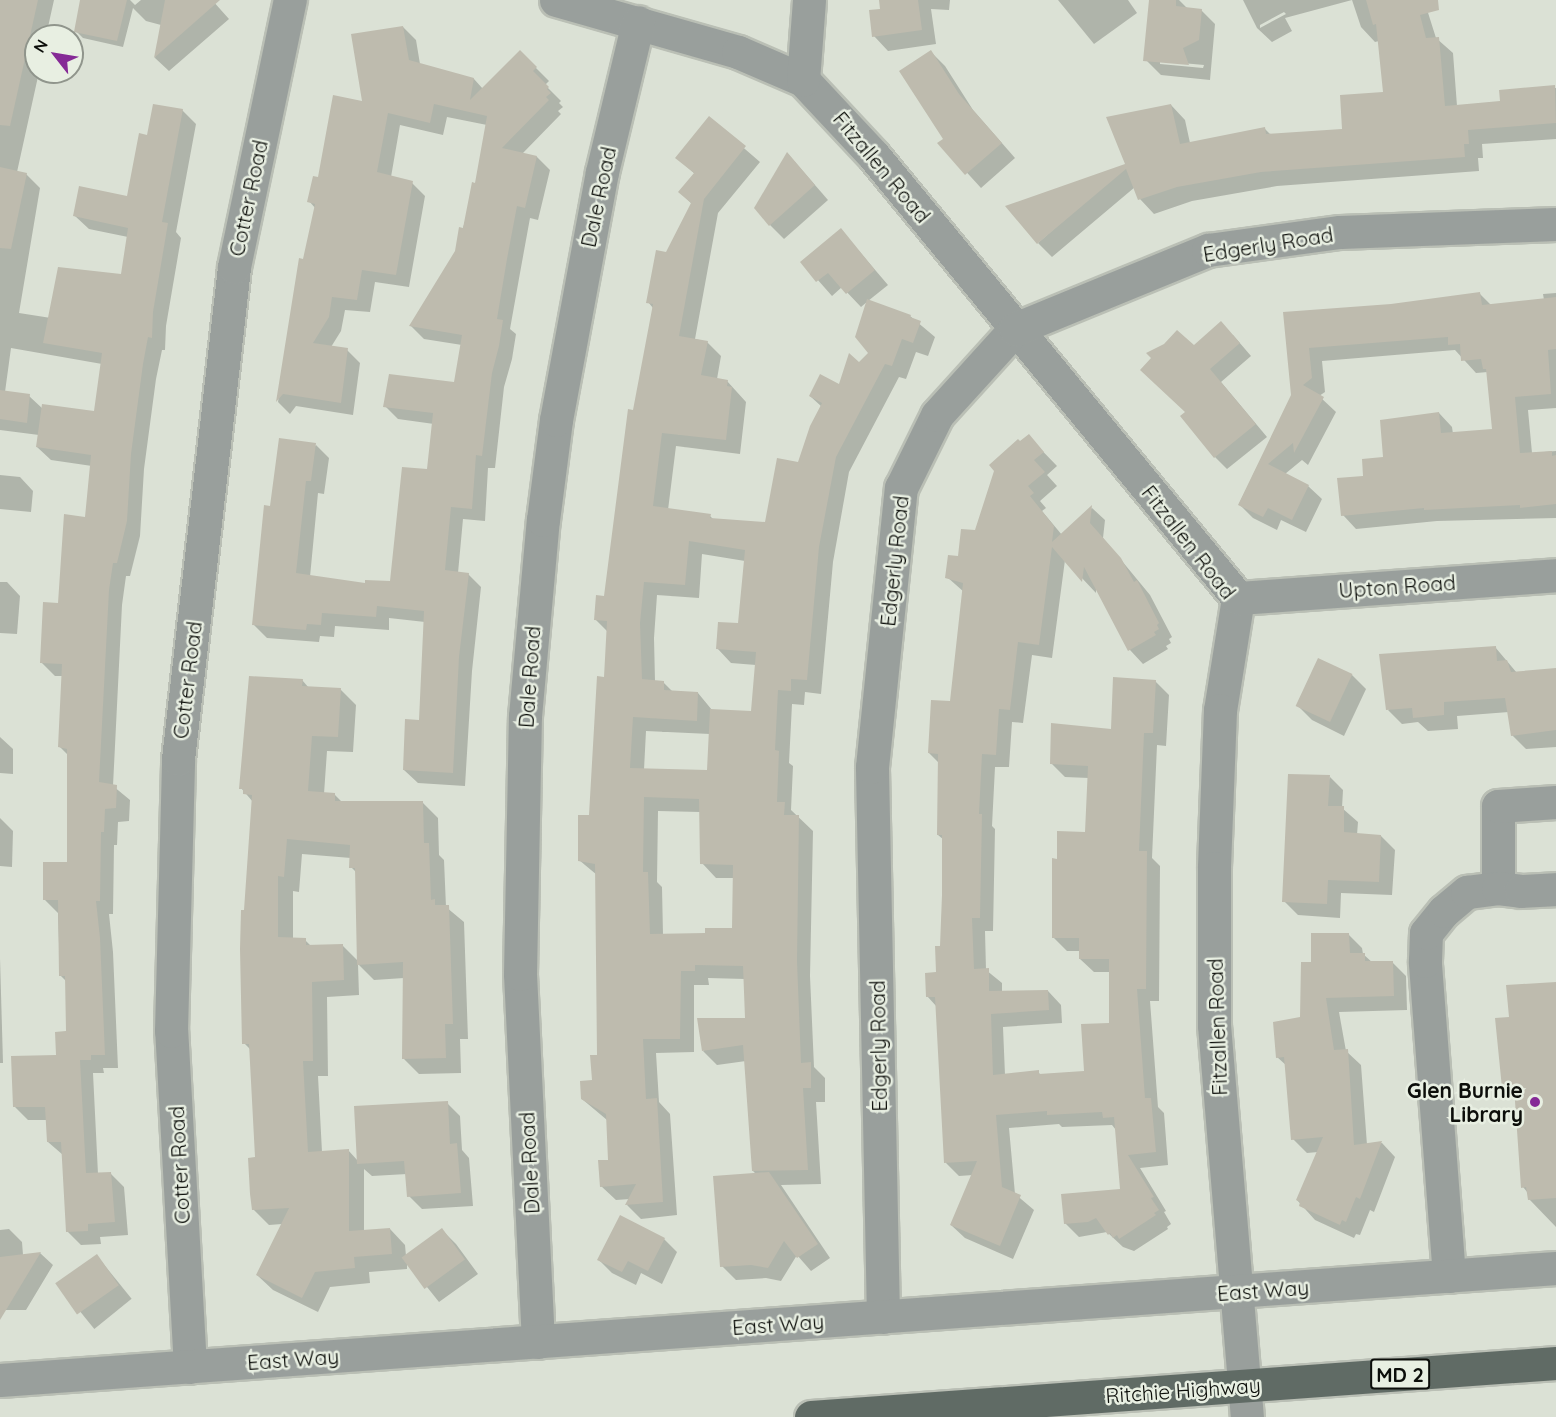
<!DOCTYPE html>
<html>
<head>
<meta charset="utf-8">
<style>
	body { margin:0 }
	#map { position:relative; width:1556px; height:1417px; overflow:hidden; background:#dbe1d5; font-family:Quicksand,sans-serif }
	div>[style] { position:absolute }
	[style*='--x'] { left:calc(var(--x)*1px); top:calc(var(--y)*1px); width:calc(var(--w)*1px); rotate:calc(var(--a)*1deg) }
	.shadow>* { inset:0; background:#0003; transform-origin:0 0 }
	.building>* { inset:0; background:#bebbae; transform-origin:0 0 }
	.roads { filter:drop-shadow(2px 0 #babfb5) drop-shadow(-2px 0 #babfb5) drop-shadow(0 2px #babfb5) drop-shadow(0 -2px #babfb5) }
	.minor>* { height:33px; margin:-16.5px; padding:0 16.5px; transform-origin:16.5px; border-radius:16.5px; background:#999f9c }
	.major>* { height:33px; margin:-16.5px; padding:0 16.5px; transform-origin:16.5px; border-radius:16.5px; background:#606b65 }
	.dots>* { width:16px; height:16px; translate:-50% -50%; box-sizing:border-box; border:3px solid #e8efe2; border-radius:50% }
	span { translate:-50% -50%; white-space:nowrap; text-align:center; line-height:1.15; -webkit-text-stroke:5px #e8efe2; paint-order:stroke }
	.shield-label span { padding:2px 4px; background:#e8efe2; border:2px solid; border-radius:4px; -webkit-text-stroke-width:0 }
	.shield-label { font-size:20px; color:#0c0e0a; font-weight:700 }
	.street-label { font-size:21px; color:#0c0e0a }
	.poi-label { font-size:21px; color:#0c0e0a; font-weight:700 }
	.right { translate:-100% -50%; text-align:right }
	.north { position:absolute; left:24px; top:24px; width:60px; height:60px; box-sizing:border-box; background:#e8efe2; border:2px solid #90958c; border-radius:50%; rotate:301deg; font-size:16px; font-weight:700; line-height:24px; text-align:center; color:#0c0e0a }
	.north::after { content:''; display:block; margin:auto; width:21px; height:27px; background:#852a96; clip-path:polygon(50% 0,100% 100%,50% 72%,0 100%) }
</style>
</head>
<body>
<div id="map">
	<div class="shadow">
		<i style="clip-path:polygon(evenodd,26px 0,54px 0,46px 36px,36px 36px,36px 72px,39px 72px,17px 172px,26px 174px,40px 188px,19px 313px,51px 318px,122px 275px,128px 237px,89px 229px,75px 216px,128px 198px,148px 136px,182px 110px,196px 124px,176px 232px,181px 238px,166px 326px,165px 350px,162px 350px,156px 379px,144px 469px,140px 536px,130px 576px,126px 576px,122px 605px,113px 786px,130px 800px,129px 821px,118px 822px,117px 845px,114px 845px,113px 914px,109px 914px,113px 952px,118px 1068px,103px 1068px,104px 1073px,93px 1073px,98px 1174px,111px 1174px,124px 1187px,128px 1235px,100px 1237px,101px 1244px,81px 1245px,67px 1231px,63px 1155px,48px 1142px,47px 1120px,28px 1120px,15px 1107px,58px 1056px,68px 1032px,66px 981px,60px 975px,58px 913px,45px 900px,69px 864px,68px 755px,59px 746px,63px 676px,55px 676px,41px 662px,87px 518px,92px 466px,51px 460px,37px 447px,39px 435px,0 430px,0 7px,26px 0,11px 348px,102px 364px,96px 413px,43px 409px,29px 396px,5px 392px,11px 348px)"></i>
		<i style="clip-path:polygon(81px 0,130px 0,135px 5px,141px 0,212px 0,229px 19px,169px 71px,155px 58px,161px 25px,146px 21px,133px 8px,123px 47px,83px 38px,76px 31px)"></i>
		<i style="clip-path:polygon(880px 0,950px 0,949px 10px,931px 9px,936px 44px,888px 51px,874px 36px,882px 10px)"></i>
		<i style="clip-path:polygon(1058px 0,1128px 0,1137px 13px,1094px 44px)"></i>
		<i style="clip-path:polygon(evenodd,1153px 0,1179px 0,1188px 9px,1201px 10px,1215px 24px,1210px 80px,1161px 75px,1147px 61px,1153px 0,1160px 61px,1204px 65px,1203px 68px,1160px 64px,1160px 61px)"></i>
		<i style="clip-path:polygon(evenodd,1243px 0,1352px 0,1285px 18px,1292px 31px,1272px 42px,1257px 28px,1243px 0,1284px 12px,1286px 14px,1260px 28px,1260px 25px,1284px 12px)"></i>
		<i style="clip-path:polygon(1352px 0,1424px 0,1436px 38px,1453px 53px,1457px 106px,1501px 102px,1501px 92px,1556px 88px,1556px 139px,1482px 144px,1483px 158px,1478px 158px,1479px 171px,1277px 186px,1192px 201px,1154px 214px,1140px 199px,1135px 187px,1052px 257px,1038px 243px,1126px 165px,1171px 105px,1185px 120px,1190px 143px,1265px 129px,1271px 135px,1344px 130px,1385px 94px,1379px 41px,1375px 42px,1361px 27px)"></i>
		<i style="clip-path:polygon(403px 27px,416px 40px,420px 64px,474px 79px,483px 89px,520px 52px,549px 81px,545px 85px,561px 101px,559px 103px,563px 107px,558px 111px,561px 114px,522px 154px,537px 157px,550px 170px,538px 220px,530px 218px,520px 273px,510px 329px,516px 334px,512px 359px,504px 387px,495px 468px,488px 468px,485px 521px,463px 519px,458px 573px,468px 574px,481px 587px,472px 671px,465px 786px,418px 783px,404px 770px,420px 721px,425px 622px,389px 618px,389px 630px,335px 626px,334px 637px,320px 636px,319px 642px,267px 638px,254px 625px,272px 508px,316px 445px,329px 458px,324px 494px,318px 493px,310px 577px,366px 585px,392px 583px,428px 471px,434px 424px,398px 419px,385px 406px,455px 384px,462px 345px,424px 339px,411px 326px,456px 251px,476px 185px,487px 125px,447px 117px,443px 135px,400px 125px,391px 177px,412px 183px,425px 196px,409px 287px,375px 282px,370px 312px,345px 310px,341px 331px,331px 347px,347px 350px,360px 363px,353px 415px,296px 406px,290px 414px,278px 402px,300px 260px,304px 260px,316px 209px,309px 201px)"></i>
		<i style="clip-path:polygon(931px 52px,945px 66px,973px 110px,1015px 158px,981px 188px,940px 143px,945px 139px)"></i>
		<i style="clip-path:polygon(evenodd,709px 118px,760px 162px,718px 213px,695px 339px,707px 342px,721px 356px,717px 379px,727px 381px,746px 402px,740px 454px,676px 446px,668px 510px,710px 516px,714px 520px,766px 524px,799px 464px,822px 407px,810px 396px,840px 386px,870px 354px,868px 301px,861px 307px,842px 287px,832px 296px,802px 262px,841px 230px,888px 285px,868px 301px,910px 316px,935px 337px,928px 356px,916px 352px,906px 379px,899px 377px,849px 472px,833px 562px,821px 694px,805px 692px,804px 705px,792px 704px,789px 763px,793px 766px,791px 810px,813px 831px,810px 976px,814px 1067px,825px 1078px,825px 1102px,816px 1102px,821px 1184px,781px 1185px,830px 1258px,811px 1271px,797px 1255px,781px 1281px,766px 1278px,736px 1280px,722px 1266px,756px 1174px,753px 1171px,746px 1061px,717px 1065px,703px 1051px,746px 1019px,745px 979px,708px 978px,709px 985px,694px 985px,694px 1052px,656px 1053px,659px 1102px,670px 1114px,677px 1215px,641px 1219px,627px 1205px,630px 1199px,616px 1200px,601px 1186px,610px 1161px,607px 1120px,582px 1099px,593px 1082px,598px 1056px,597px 875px,579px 860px,590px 816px,606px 678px,608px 632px,595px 619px,605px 597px,653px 308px,648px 302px,666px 254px,692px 204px,680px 192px,695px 174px,677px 158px,709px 118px,702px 554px,745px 561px,739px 625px,717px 648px,731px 663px,756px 665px,752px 713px,712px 710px,698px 693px,673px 692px,663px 682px,655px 681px,654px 638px,657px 595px,699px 598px,702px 554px,709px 118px,646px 731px,710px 734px,708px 772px,644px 770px,646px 731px,709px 118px,658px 811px,700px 812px,702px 863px,716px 878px,734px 878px,734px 930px,706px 934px,663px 935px,662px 887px,657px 882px,658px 811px)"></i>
		<i style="clip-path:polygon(788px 154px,828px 200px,784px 239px,770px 225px)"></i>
		<i style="clip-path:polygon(1556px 293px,1556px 408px,1528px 410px,1532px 453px,1556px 451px,1556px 518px,1437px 521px,1356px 529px,1343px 515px,1365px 477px,1439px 413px,1452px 427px,1453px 434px,1494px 430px,1488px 372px,1476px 373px,1455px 350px,1322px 361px,1325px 392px,1319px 396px,1336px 412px,1308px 465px,1302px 460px,1285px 474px,1308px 486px,1322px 499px,1306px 532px,1281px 520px,1277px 530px,1253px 518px,1239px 504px,1292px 395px,1285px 313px,1391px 306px,1480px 294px,1491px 305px,1544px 300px,1543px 294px)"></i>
		<i style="clip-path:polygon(1233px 335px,1251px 356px,1221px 382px,1267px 437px,1227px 469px,1215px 457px,1187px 412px,1194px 347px)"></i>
		<i style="clip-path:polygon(1028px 436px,1057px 466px,1047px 475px,1057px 486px,1040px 501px,1046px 508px,1042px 511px,1062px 535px,1092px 508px,1105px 520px,1103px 538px,1150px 595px,1172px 637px,1169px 639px,1171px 643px,1166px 646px,1168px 649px,1143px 664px,1130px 650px,1096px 587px,1096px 593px,1065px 560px,1052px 658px,1032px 655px,1023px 723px,1012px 722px,1009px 767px,995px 767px,992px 826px,995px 829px,993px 931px,985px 931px,986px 970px,1002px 983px,1002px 993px,1048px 991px,1061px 1005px,1062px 1023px,1003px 1027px,1005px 1075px,1038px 1072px,1042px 1076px,1086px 1073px,1110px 1024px,1110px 972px,1094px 972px,1080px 959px,1080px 951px,1067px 951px,1053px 937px,1058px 860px,1086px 834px,1089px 778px,1065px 777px,1052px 764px,1113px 731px,1155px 681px,1169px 695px,1166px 746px,1157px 745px,1152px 858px,1160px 866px,1159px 1001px,1150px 1001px,1158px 1107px,1164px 1113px,1168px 1165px,1140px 1168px,1166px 1211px,1164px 1212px,1171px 1224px,1167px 1227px,1168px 1229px,1134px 1251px,1123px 1247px,1107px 1232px,1079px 1237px,1065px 1223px,1122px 1190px,1116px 1130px,1112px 1125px,1062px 1127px,1059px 1124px,1009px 1128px,1015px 1194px,1034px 1210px,1013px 1259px,965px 1238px,951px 1225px,973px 1175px,959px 1176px,946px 1163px,937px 1007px,927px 996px,937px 974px,941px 947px,944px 840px,938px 835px,939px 763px,929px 753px,951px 703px,964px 592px,947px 577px,976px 532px,1020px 443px)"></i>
		<i style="clip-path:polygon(0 475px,20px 477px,33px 491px,31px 512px,0 509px)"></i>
		<i style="clip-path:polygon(0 582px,7px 582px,20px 596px,17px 634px,0 633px)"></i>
		<i style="clip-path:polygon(1495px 647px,1517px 673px,1556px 670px,1556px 747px,1526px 749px,1512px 735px,1509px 712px,1457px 716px,1458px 729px,1428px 731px,1418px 722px,1402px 724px,1388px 710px)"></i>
		<i style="clip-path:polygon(1319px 660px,1352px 675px,1366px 689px,1344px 736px,1312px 720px,1298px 706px)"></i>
		<i style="clip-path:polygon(evenodd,302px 680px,309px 688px,340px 689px,356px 705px,353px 752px,327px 751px,324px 794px,335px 795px,342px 802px,423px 803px,438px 818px,439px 855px,444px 860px,446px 907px,464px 922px,468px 1039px,460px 1039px,461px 1073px,419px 1074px,404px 1059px,404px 978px,374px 980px,358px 964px,359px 995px,327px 997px,328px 1076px,318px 1076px,322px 1152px,348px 1150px,358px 1161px,447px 1103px,460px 1116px,462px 1150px,469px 1158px,473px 1206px,422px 1209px,409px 1196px,407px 1174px,372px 1176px,364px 1169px,364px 1231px,390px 1229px,405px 1245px,406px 1256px,442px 1230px,456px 1244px,478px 1274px,439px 1302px,407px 1262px,407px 1269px,369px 1272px,370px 1283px,330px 1287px,318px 1312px,273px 1290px,257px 1275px,282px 1224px,269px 1225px,253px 1209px,256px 1158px,251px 1050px,244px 1043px,245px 911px,253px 802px,241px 788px,302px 680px,302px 854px,351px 858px,351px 867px,357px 873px,359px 962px,343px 946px,312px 947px,305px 940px,293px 939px,293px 891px,299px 892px,302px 854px)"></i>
		<i style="clip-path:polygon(0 737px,13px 749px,13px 774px,0 773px)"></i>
		<i style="clip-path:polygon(1330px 777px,1343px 790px,1342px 808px,1358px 822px,1357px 835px,1381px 836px,1395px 850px,1392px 895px,1341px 893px,1340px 918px,1298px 915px,1284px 901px)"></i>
		<i style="clip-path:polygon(0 818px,13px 831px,12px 867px,0 866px)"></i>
		<i style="clip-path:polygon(1348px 934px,1362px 948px,1363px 954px,1373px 963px,1392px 962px,1406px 976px,1407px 1010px,1339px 1012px,1346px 1051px,1361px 1065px,1367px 1145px,1382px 1143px,1395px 1157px,1374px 1212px,1370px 1210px,1360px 1235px,1356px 1234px,1354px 1238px,1315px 1220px,1297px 1200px,1318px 1152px,1307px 1153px,1293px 1139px,1287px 1066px,1277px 1057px,1302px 1019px,1313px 963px)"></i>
		<i style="clip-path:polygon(0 958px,3px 1063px,0 1063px)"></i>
		<i style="clip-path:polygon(1556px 983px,1556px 1227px,1529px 1199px,1528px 1193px,1523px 1187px,1516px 1101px,1503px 1087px,1510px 1019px)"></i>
		<i style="clip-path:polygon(9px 1229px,22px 1242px,23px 1255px,40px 1253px,53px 1265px,26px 1310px,0 1310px,0 1230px)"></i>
		<i style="clip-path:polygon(664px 1239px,677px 1252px,662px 1284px,641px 1273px,636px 1285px,612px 1273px,599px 1260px)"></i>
		<i style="left:97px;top:1256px;width:55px;height:48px;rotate:51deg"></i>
	</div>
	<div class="building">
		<i style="clip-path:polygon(0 0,38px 0,10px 126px,0 125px)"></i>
		<i style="clip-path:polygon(80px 0,127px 0,117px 41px,74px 32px)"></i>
		<i style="clip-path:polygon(165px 0,220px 0,154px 58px)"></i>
		<i style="clip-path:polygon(879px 0,918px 0,922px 30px,872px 37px,869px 10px,880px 9px)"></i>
		<i style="clip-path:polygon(1149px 0,1176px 0,1176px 6px,1202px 9px,1199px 40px,1183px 48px,1189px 65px,1143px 61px)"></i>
		<i style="clip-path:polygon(1366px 0,1438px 0,1439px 10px,1420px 15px,1426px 38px,1439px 37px,1445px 106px,1500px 101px,1499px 90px,1555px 85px,1556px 123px,1468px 130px,1469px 144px,1464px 144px,1465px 157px,1261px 172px,1177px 187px,1138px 200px,1126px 169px,1037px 244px,1005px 206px,1125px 164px,1106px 117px,1171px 104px,1180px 144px,1265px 127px,1266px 134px,1342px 129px,1340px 95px,1383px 92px,1376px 24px,1373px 25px)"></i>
		<i style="clip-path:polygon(403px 26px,409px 60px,474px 78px,470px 100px,520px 50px,537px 67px,533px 71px,549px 87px,547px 89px,551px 93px,546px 97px,549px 100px,502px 148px,537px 156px,525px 208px,517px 206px,507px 259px,497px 319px,503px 320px,499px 346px,492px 373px,482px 456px,476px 455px,472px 509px,451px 507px,445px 570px,469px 573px,459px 657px,453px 773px,403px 770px,405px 719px,419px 720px,424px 611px,377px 606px,376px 617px,322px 613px,321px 625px,307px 624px,306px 630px,252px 625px,264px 505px,270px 506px,279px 438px,316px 443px,311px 481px,306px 481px,296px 573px,365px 583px,365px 580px,390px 581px,402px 467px,427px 469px,433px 413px,383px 407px,389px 374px,454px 382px,462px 335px,409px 326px,455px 251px,459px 227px,463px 228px,472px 182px,475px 183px,487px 116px,434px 104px,430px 123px,388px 113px,377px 172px,413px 181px,396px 275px,362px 270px,357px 300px,332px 297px,329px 317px,313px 343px,348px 348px,341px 403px,283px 394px,276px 402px,299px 258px,303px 259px,315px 204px,307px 202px,313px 176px,318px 177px,333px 95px,362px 101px,351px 34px)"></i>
		<i style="clip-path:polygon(931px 50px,959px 94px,1002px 143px,965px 175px,937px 143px,943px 139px,899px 71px)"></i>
		<i style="clip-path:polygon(153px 104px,183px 109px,162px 222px,168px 223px,153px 312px,152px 338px,148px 337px,143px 364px,131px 454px,127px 521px,117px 563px,113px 563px,109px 590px,99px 782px,117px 785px,116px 808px,105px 809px,104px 832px,101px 832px,100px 901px,96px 901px,100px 938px,105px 1055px,91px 1055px,91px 1060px,80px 1060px,86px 1173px,111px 1172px,115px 1222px,88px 1224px,88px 1231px,66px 1232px,61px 1142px,47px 1142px,45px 1107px,13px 1107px,11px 1056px,56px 1055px,55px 1032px,66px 1031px,65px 976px,59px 976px,58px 900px,43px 900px,43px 862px,67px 862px,67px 749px,58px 747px,62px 664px,40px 663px,43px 602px,58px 603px,64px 514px,85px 517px,91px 455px,36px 447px,42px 404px,94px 411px,102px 353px,43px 343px,58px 267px,121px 274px,128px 228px,73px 216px,79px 186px,127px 196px,139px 133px,147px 135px)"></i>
		<i style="clip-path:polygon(evenodd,709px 116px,746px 146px,704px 199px,679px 336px,708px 341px,701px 375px,728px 380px,727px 386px,732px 387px,726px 440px,662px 433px,653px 506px,711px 514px,710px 518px,765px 522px,777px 458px,798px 462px,810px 426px,822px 403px,809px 396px,820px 374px,839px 384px,849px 353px,859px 362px,868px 353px,855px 337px,867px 299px,911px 315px,910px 317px,921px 321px,913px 343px,902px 339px,892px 366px,885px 364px,836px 457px,819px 547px,807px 680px,791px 679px,791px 691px,778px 690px,775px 750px,779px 751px,777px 802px,785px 802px,784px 815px,799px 815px,797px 961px,801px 1063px,811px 1062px,811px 1088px,803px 1088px,808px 1170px,752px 1171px,743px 1045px,702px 1051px,697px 1018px,745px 1018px,743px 966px,695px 965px,695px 971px,681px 971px,680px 1039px,643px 1039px,646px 1099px,657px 1098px,663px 1202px,625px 1205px,636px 1184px,600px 1187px,598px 1160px,608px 1160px,606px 1114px,581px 1099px,580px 1081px,592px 1080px,590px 1055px,597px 1055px,595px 864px,578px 861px,578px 815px,589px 815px,597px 676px,604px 677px,607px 621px,594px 620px,596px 595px,604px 596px,628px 409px,633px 410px,653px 304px,646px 303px,656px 250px,666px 252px,691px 203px,678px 192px,694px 173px,675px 158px,709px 116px,689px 541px,745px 550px,738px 623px,718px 622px,716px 649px,756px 652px,751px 711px,710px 709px,707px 770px,630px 768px,633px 717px,697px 721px,698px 692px,664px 690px,664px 681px,642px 679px,640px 623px,644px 582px,685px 585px,689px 541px,709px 116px,644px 797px,699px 799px,700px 864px,733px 865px,732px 928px,705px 928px,705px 933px,650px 934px,648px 872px,643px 872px,644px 797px)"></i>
		<i style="clip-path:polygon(787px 152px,815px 185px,769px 226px,754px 208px)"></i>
		<i style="clip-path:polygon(0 167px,27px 173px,11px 249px,0 248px)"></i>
		<i style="clip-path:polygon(841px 228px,875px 270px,846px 294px,828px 273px,816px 282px,800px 262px)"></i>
		<i style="clip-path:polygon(1480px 292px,1482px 305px,1556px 297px,1556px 349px,1548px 350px,1551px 394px,1515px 397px,1520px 453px,1552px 451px,1552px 456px,1556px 455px,1556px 504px,1520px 508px,1520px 505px,1424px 510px,1424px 508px,1341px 516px,1337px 478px,1363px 476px,1362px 459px,1383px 457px,1380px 420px,1439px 412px,1441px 433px,1492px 429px,1486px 369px,1483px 369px,1481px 359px,1461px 361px,1460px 344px,1448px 345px,1448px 337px,1309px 348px,1312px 378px,1303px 385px,1324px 397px,1294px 453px,1293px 443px,1268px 464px,1309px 485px,1292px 520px,1268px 508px,1263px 517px,1238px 505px,1291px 395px,1283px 312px,1391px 304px)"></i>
		<i style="clip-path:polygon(1221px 321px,1240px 343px,1210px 369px,1256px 424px,1214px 458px,1180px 416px,1185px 412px,1140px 370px,1151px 358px,1146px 353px,1164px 344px,1177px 330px,1194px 345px)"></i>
		<i style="clip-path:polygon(0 390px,30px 394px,27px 423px,0 419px)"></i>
		<i style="clip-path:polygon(1029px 434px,1044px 452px,1034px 460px,1045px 472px,1028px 486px,1034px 493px,1030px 496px,1054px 526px,1052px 542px,1092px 505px,1090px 523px,1121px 558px,1134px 582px,1137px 580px,1159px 623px,1157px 625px,1159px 629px,1154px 632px,1156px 635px,1128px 651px,1084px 567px,1082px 582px,1052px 547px,1039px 645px,1018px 642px,1010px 710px,999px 709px,996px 755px,982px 754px,979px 814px,982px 814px,980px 918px,972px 918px,974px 969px,989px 968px,989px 991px,1048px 990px,1049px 1010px,991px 1014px,993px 1075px,1039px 1070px,1039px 1074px,1084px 1071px,1081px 1024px,1109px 1023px,1109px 959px,1079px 959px,1079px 938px,1052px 938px,1052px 858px,1057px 859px,1057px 831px,1085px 832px,1088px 766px,1050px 764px,1051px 723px,1111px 729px,1113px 677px,1156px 680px,1153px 733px,1144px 733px,1139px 851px,1147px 851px,1146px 989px,1137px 989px,1145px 1098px,1151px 1098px,1156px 1152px,1128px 1155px,1154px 1197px,1151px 1198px,1159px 1210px,1154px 1213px,1156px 1215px,1119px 1239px,1117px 1235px,1113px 1238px,1110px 1233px,1108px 1235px,1096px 1218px,1088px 1222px,1064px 1224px,1061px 1194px,1120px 1189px,1114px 1117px,1103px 1118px,1102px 1112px,1047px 1115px,1047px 1111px,996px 1115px,1002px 1187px,1021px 1195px,1000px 1246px,950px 1225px,977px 1161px,944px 1163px,935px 997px,926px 997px,925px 973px,936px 972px,935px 946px,940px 946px,942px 895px,942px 835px,937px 835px,938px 754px,928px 753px,931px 700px,950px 701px,963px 583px,945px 578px,948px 555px,958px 556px,961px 529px,975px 530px,994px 471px,989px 465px,1018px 439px,1020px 441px)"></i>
		<i style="clip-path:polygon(1496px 646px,1497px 661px,1507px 660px,1511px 672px,1556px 668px,1556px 730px,1511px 736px,1505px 698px,1444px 702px,1444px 715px,1413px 718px,1412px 708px,1386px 710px,1379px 654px)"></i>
		<i style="left:1318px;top:658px;width:38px;height:53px;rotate:25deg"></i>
		<i style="clip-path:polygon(249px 676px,303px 679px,302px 686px,341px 688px,338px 737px,312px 736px,308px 791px,335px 793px,335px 801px,423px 801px,424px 843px,429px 843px,431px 900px,435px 899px,435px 905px,449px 905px,453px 1024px,445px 1024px,446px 1058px,402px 1059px,403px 962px,357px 965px,355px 868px,349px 868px,350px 845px,287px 839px,284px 877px,278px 876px,278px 937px,306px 938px,306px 945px,343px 944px,344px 980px,312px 982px,313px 1061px,303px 1061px,308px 1152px,349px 1149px,349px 1231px,390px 1228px,392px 1254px,354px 1257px,355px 1268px,315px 1272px,302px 1298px,256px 1275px,289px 1208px,252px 1210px,250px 1194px,248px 1158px,255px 1157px,249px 1044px,242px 1044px,240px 949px,241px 910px,244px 910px,252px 795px,243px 794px,243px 789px,239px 789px)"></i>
		<i style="clip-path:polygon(1288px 774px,1330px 775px,1328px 806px,1344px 806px,1344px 832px,1381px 835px,1379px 882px,1328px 880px,1327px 904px,1282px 902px)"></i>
		<i style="clip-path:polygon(1311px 933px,1349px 933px,1350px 953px,1365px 953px,1365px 961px,1393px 961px,1394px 996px,1326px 998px,1334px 1050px,1348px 1049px,1354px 1145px,1382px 1141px,1360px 1199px,1356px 1197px,1346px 1222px,1342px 1220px,1340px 1225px,1299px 1206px,1300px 1202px,1296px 1200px,1323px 1137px,1291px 1140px,1284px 1057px,1276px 1058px,1273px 1022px,1300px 1017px,1301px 962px,1311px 962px)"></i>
		<i style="clip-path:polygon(1556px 982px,1556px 1198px,1528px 1200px,1526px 1187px,1521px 1188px,1514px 1087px,1502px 1088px,1495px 1018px,1509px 1017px,1506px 985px)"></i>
		<i style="clip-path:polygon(448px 1101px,450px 1144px,457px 1143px,461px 1193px,407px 1197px,404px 1161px,357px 1164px,354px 1106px)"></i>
		<i style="clip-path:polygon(769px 1172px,818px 1244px,797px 1258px,784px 1241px,768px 1268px,751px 1265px,720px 1267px,713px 1176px)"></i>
		<i style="clip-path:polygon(620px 1215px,665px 1238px,648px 1271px,628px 1261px,622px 1272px,597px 1260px)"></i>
		<i style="left:442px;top:1228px;width:39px;height:50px;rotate:54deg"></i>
		<i style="clip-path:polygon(41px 1252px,0 1320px,0 1257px)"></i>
		<i style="left:97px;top:1254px;width:38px;height:51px;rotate:55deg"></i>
	</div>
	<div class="roads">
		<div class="minor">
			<i style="--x:556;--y:0;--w:189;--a:15.9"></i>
			<i style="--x:738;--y:52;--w:71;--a:23.3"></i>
			<i style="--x:803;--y:80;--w:104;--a:46.9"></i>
			<i style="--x:874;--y:156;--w:573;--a:50.53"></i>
			<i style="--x:1238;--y:598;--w:113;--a:99.1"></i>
			<i style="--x:1220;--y:710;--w:158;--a:92.2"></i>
			<i style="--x:1214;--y:868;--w:157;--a:90"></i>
			<i style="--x:1214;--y:1025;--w:393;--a:85.2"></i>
			<i style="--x:803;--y:80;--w:80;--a:-85.7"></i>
			<i style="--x:1238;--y:598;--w:319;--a:-4.1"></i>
			<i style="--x:1498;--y:888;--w:82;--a:-90"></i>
			<i style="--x:1498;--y:806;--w:58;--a:-3.9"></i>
			<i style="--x:1449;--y:1276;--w:316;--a:-94.4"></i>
			<i style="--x:1425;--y:961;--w:28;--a:-88"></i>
			<i style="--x:1426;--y:933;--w:28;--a:-51"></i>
			<i style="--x:1444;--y:911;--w:30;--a:-40"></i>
			<i style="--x:1467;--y:892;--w:31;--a:-7"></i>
			<i style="--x:1498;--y:888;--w:23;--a:7"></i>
			<i style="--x:1521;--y:891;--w:35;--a:-3"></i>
			<i style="--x:883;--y:1317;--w:550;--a:-91.15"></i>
			<i style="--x:872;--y:767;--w:281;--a:-84.1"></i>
			<i style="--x:901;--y:488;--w:81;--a:-63.7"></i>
			<i style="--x:937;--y:415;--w:116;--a:-47.8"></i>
			<i style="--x:1015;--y:329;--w:209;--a:-22.3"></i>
			<i style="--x:1208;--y:250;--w:133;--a:-7.8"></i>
			<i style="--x:1340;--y:232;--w:216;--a:-2.1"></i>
			<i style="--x:538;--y:1342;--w:368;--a:-92.8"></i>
			<i style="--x:520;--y:974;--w:258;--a:-88.9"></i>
			<i style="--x:525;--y:716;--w:197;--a:-84.8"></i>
			<i style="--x:543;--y:520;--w:101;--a:-82.6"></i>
			<i style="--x:556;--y:420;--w:252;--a:-79.5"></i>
			<i style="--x:602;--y:172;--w:154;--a:-76.5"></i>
			<i style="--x:190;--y:1367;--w:337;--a:-93.2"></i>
			<i style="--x:171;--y:1031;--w:272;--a:-88.5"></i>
			<i style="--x:178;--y:759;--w:495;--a:-83.5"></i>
			<i style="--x:234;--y:267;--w:273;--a:-78.2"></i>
			<i style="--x:0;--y:1380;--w:1560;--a:-4.12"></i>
		</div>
		<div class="major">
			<i style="--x:811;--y:1417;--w:747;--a:-4.15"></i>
		</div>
	</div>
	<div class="dots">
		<i style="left:1535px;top:1102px;background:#852a96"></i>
	</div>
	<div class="shield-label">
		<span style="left:1400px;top:1374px">MD 2</span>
	</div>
	<div class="street-label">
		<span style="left:882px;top:167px;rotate:50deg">Fitzallen Road</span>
		<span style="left:598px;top:197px;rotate:-78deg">Dale Road</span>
		<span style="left:248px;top:198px;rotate:-78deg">Cotter Road</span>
		<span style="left:1268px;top:244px;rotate:-9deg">Edgerly Road</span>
		<span style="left:1189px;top:542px;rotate:52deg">Fitzallen Road</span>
		<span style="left:894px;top:561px;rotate:-84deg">Edgerly Road</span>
		<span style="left:1397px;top:586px;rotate:-4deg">Upton Road</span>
		<span style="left:529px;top:677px;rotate:-86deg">Dale Road</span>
		<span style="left:187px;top:680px;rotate:-83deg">Cotter Road</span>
		<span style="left:1217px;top:1027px;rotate:-92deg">Fitzallen Road</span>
		<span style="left:878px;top:1046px;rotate:-91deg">Edgerly Road</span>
		<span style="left:529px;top:1163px;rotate:-93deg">Dale Road</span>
		<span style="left:179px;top:1165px;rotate:-93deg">Cotter Road</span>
		<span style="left:1263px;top:1290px;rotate:-4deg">East Way</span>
		<span style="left:778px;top:1324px;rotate:-4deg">East Way</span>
		<span style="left:293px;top:1359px;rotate:-4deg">East Way</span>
		<span style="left:1183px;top:1390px;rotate:-4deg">Ritchie Highway</span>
	</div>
	<div class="poi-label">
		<span class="right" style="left:1523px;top:1102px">Glen Burnie<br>Library</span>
	</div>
	<div class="north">N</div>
</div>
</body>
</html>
